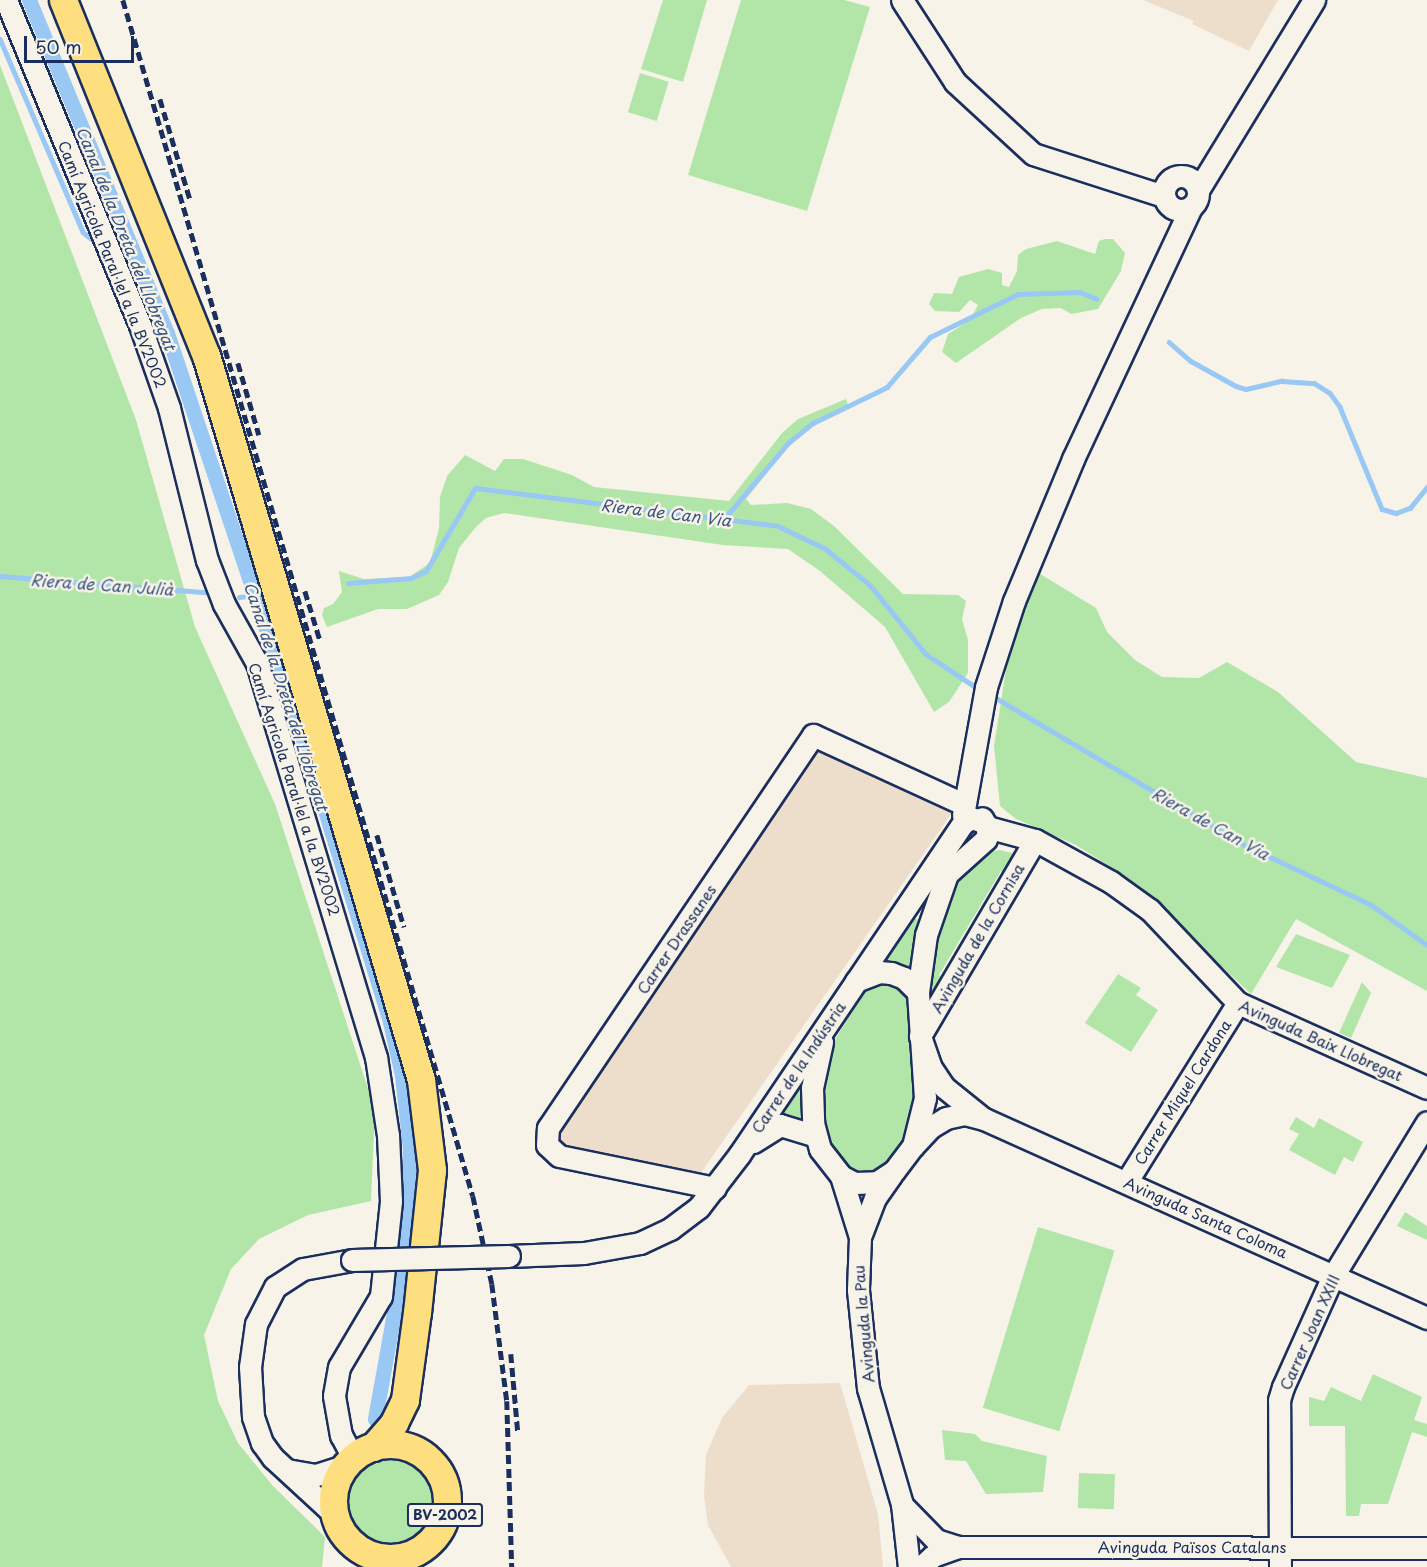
<!DOCTYPE html>
<html>
<head>
<meta charset="utf-8">
<style>
	body { margin:0 }
	#map { position:relative; width:1427px; height:1567px; overflow:hidden; background:#f7f3e8; font-family:"Playpen Sans",sans-serif }
	div>[style] { position:absolute }
	[style*='--x'] { left:calc(var(--x)*1px); top:calc(var(--y)*1px); width:calc(var(--w)*1px); rotate:calc(var(--a)*1deg) }
	.built>* { inset:0; background:#ecdecb }
	.green>* { inset:0; background:#b1e6a8; transform-origin:0 0 }
	.round { border-radius:50% }
	.stream>* { height:4.5px; margin:-2.25px; padding:0 2.25px; transform-origin:2.25px; border-radius:2.25px; background:#99c8f4 }
	.canal>* { height:15px; margin:-7.5px; padding:0 7.5px; transform-origin:7.5px; border-radius:7.5px; background:#99c8f4 }
	.roads { filter:drop-shadow(2px 0 #1b2f5e) drop-shadow(-2px 0 #1b2f5e) drop-shadow(0 2px #1b2f5e) drop-shadow(0 -2px #1b2f5e) }
	.minor>* { height:21px; margin:-10.5px; padding:0 10.5px; transform-origin:10.5px; border-radius:10.5px; background:#f7f3e8 }
	.minor>.ring { margin:-10.5px; padding:0; box-sizing:content-box; background:none; border:21px solid #f7f3e8; border-radius:50% }
	.major>* { height:27px; margin:-13.5px; padding:0 13.5px; transform-origin:13.5px; border-radius:13.5px; background:#fedf80 }
	.major>.ring { margin:-13.5px; padding:0; box-sizing:content-box; background:none; border:27px solid #fedf80; border-radius:50% }
	.rail>* { height:4.5px; margin-top:-2.25px; transform-origin:0; background:repeating-linear-gradient(90deg,#1b2f5e 0 9px,transparent 0 13.5px) }
	.bridges { filter:drop-shadow(2px 0 #1b2f5e) drop-shadow(-2px 0 #1b2f5e) drop-shadow(0 2px #1b2f5e) drop-shadow(0 -2px #1b2f5e) }
	.minor-bridge>* { height:21px; margin:-10.5px; padding:0 10.5px; transform-origin:10.5px; border-radius:10.5px; background:#f7f3e8 }
	span { translate:-50% -50%; white-space:nowrap; text-align:center; line-height:1.15; -webkit-text-stroke:5px #f7f3e8; paint-order:stroke }
	.shield-label span { padding:2px 4px; background:#f7f3e8; border:2px solid; border-radius:4px; -webkit-text-stroke-width:0 }
	.shield-label { font-size:14px; color:#1b2f5e; font-weight:700 }
	.street-label { font-size:15px; color:#1b2f5e }
	.water-label { font-size:16px; color:#3a5584; font-style:italic }
	.scale { position:absolute; left:24px; top:36px; width:110px; height:27px; box-sizing:border-box; border:3px solid #1b2f5e; border-top:0; padding-left:8px; font-size:18px; line-height:21px; white-space:nowrap; color:#1b2f5e; -webkit-text-stroke:4px #f7f3e8; paint-order:stroke }
</style>
</head>
<body>
<div id="map">
	<div class="built">
		<i style="clip-path:polygon(1143px 0,1278px 0,1249px 51px,1192px 24px,1194px 21px)"></i>
		<i style="clip-path:polygon(814px 746px,954px 810px,698px 1177px,552px 1155px,551px 1135px)"></i>
		<i style="clip-path:polygon(840px 1383px,878px 1514px,883px 1567px,731px 1567px,708px 1525px,704px 1496px,706px 1455px,722px 1418px,749px 1385px)"></i>
	</div>
	<div class="green">
		<i style="clip-path:polygon(663px 0,707px 0,683px 82px,641px 69px)"></i>
		<i style="clip-path:polygon(741px 0,844px 0,870px 7px,807px 211px,688px 175px)"></i>
		<i style="clip-path:polygon(0 65px,136px 420px,195px 627px,275px 804px,375px 1110px,371px 1201px,308px 1215px,259px 1239px,231px 1269px,204px 1335px,218px 1401px,238px 1443px,272px 1485px,325px 1537px,322px 1567px,0 1567px)"></i>
		<i style="left:640px;top:73px;width:30px;height:41px;rotate:17deg"></i>
		<i style="clip-path:polygon(1105px 239px,1113px 239px,1125px 253px,1121px 271px,1098px 309px,1071px 314px,1061px 308px,1042px 309px,1021px 318px,956px 363px,942px 352px,948px 334px,970px 320px,978px 305px,970px 300px,959px 312px,935px 311px,929px 304px,934px 293px,952px 294px,959px 277px,988px 269px,1002px 273px,1002px 285px,1009px 287px,1017px 271px,1018px 255px,1026px 249px,1057px 241px,1095px 254px,1099px 241px)"></i>
		<i style="clip-path:polygon(846px 399px,849px 409px,815px 424px,793px 441px,746px 499px,751px 505px,787px 503px,811px 509px,834px 526px,903px 594px,958px 595px,966px 601px,962px 619px,968px 640px,968px 673px,949px 702px,934px 712px,885px 627px,820px 571px,788px 549px,723px 545px,504px 513px,486px 518px,476px 527px,459px 548px,448px 582px,439px 595px,407px 609px,378px 609px,327px 627px,322px 615px,324px 608px,333px 604px,342px 592px,339px 571px,364px 579px,409px 577px,430px 563px,439px 528px,440px 497px,447px 476px,465px 455px,495px 471px,504px 459px,523px 459px,572px 475px,594px 487px,729px 501px,782px 433px,798px 419px)"></i>
		<i style="clip-path:polygon(1037px 572px,1096px 608px,1107px 632px,1135px 660px,1162px 677px,1199px 678px,1227px 662px,1278px 692px,1356px 762px,1427px 778px,1427px 991px,1296px 919px,1251px 994px,1128px 878px,1076px 845px,1016px 819px,1000px 806px,994px 746px,1008px 657px)"></i>
		<i style="clip-path:polygon(1000px 850px,1016px 854px,1010px 876px,1001px 871px,939px 975px,949px 981px,930px 1011px,928px 967px,948px 887px,982px 853px)"></i>
		<i style="clip-path:polygon(909px 917px,919px 920px,909px 970px,882px 960px)"></i>
		<i style="clip-path:polygon(1296px 934px,1350px 955px,1332px 988px,1276px 967px)"></i>
		<i style="clip-path:polygon(1118px 974px,1141px 988px,1136px 995px,1158px 1010px,1131px 1052px,1085px 1023px)"></i>
		<i style="clip-path:polygon(889px 980px,908px 999px,917px 1092px,907px 1139px,882px 1170px,864px 1175px,846px 1169px,828px 1143px,820px 1114px,825px 1056px,865px 991px,870px 984px)"></i>
		<i style="clip-path:polygon(1362px 982px,1371px 993px,1351px 1038px,1339px 1033px)"></i>
		<i style="clip-path:polygon(798px 1076px,804px 1078px,803px 1120px,779px 1117px,774px 1111px)"></i>
		<i style="clip-path:polygon(1296px 1117px,1314px 1128px,1319px 1118px,1363px 1142px,1353px 1162px,1344px 1157px,1335px 1175px,1289px 1150px,1299px 1134px,1289px 1129px)"></i>
		<i style="clip-path:polygon(1405px 1212px,1427px 1226px,1427px 1240px,1397px 1226px)"></i>
		<i style="left:1038px;top:1227px;width:80px;height:189px;rotate:17deg"></i>
		<i style="clip-path:polygon(1373px 1374px,1422px 1397px,1414px 1420px,1427px 1424px,1427px 1437px,1412px 1432px,1388px 1504px,1361px 1504px,1359px 1516px,1346px 1516px,1345px 1426px,1309px 1426px,1309px 1397px,1324px 1401px,1331px 1387px,1361px 1401px)"></i>
		<i style="clip-path:polygon(942px 1430px,975px 1434px,982px 1441px,1047px 1456px,1043px 1492px,986px 1494px,966px 1461px,945px 1460px)"></i>
		<i class="round" style="left:342px;top:1455px;width:94px;height:94px"></i>
		<i style="left:1079px;top:1473px;width:36px;height:35px;rotate:2deg"></i>
	</div>
	<div class="stream">
		<i style="--x:0;--y:39;--w:210;--a:66.7"></i>
		<i style="--x:83;--y:232;--w:21;--a:39"></i>
		<i style="--x:115;--y:248;--w:19;--a:3"></i>
		<i style="--x:1169;--y:342;--w:29;--a:41"></i>
		<i style="--x:1191;--y:361;--w:51;--a:29.1"></i>
		<i style="--x:1236;--y:386;--w:10;--a:17"></i>
		<i style="--x:1246;--y:389;--w:37;--a:-13"></i>
		<i style="--x:1282;--y:381;--w:32;--a:4"></i>
		<i style="--x:1314;--y:383;--w:19;--a:32"></i>
		<i style="--x:1330;--y:393;--w:17;--a:54"></i>
		<i style="--x:1340;--y:407;--w:110;--a:67.6"></i>
		<i style="--x:1382;--y:509;--w:15;--a:16"></i>
		<i style="--x:1396;--y:513;--w:15;--a:-20"></i>
		<i style="--x:1410;--y:508;--w:27;--a:-51"></i>
		<i style="--x:724;--y:519;--w:99;--a:-49.9"></i>
		<i style="--x:788;--y:443;--w:32;--a:-39"></i>
		<i style="--x:813;--y:423;--w:82;--a:-25.9"></i>
		<i style="--x:887;--y:387;--w:66;--a:-49.3"></i>
		<i style="--x:930;--y:337;--w:98;--a:-26"></i>
		<i style="--x:1018;--y:294;--w:62;--a:-1.8"></i>
		<i style="--x:1080;--y:292;--w:18;--a:22"></i>
		<i style="--x:0;--y:576;--w:206;--a:4.5"></i>
		<i style="--x:348;--y:583;--w:63;--a:-4.5"></i>
		<i style="--x:411;--y:578;--w:17;--a:-25"></i>
		<i style="--x:426;--y:571;--w:96;--a:-59.4"></i>
		<i style="--x:475;--y:488;--w:305;--a:7.1"></i>
		<i style="--x:778;--y:526;--w:53;--a:25.6"></i>
		<i style="--x:826;--y:549;--w:57;--a:39.3"></i>
		<i style="--x:870;--y:585;--w:89;--a:50.9"></i>
		<i style="--x:926;--y:654;--w:58;--a:33.7"></i>
		<i style="--x:239;--y:597;--w:25;--a:-7"></i>
		<i style="--x:996;--y:698;--w:289;--a:30.6"></i>
		<i style="--x:1245;--y:845;--w:138;--a:25.3"></i>
		<i style="--x:1370;--y:904;--w:70;--a:35.7"></i>
	</div>
	<div class="canal">
		<i style="--x:29;--y:0;--w:360;--a:67.5"></i>
		<i style="--x:167;--y:333;--w:445;--a:71.5"></i>
		<i style="--x:308;--y:755;--w:279;--a:72.9"></i>
		<i style="--x:390;--y:1022;--w:54;--a:77.2"></i>
		<i style="--x:402;--y:1075;--w:74;--a:83.8"></i>
		<i style="--x:410;--y:1149;--w:136;--a:94.6"></i>
		<i style="--x:399;--y:1285;--w:136;--a:100.2"></i>
	</div>
	<div class="roads">
		<div class="minor">
			<i style="--x:6;--y:0;--w:352;--a:67.6"></i>
			<i style="--x:140;--y:325;--w:88;--a:70.7"></i>
			<i style="--x:169;--y:408;--w:157;--a:76"></i>
			<i style="--x:207;--y:560;--w:47;--a:68.9"></i>
			<i style="--x:224;--y:604;--w:68;--a:60.8"></i>
			<i style="--x:257;--y:663;--w:412;--a:73.2"></i>
			<i style="--x:376;--y:1057;--w:79;--a:81.3"></i>
			<i style="--x:388;--y:1135;--w:66;--a:87.4"></i>
			<i style="--x:391;--y:1201;--w:96;--a:96"></i>
			<i style="--x:381;--y:1296;--w:82;--a:120.6"></i>
			<i style="--x:339;--y:1367;--w:29;--a:100"></i>
			<i style="--x:334;--y:1396;--w:40;--a:80"></i>
			<i style="--x:341;--y:1435;--w:26;--a:62"></i>
			<i style="--x:902;--y:0;--w:98;--a:57.1"></i>
			<i style="--x:955;--y:82;--w:106;--a:42.7"></i>
			<i style="--x:1033;--y:154;--w:138;--a:17.8"></i>
			<i class="ring" style="left:1164px;top:176px;width:13px;height:13px"></i>
			<i style="--x:1198;--y:190;--w:223;--a:-58.6"></i>
			<i style="--x:963;--y:815;--w:130;--a:-79.8"></i>
			<i style="--x:986;--y:687;--w:90;--a:-72"></i>
			<i style="--x:1014;--y:601;--w:154;--a:-67.4"></i>
			<i style="--x:1073;--y:459;--w:278;--a:-64.9"></i>
			<i style="--x:987;--y:827;--w:50;--a:15.2"></i>
			<i style="--x:1035;--y:840;--w:87;--a:28.9"></i>
			<i style="--x:1111;--y:882;--w:48;--a:35.7"></i>
			<i style="--x:1150;--y:910;--w:128;--a:46.6"></i>
			<i style="--x:1238;--y:1003;--w:207;--a:24.2"></i>
			<i style="--x:856;--y:981;--w:25;--a:-21"></i>
			<i style="--x:879;--y:972;--w:12;--a:5"></i>
			<i style="--x:891;--y:973;--w:14;--a:21"></i>
			<i style="--x:904;--y:978;--w:20;--a:45"></i>
			<i style="--x:822;--y:1042;--w:47;--a:102.3"></i>
			<i style="--x:812;--y:1088;--w:35;--a:88"></i>
			<i style="--x:813;--y:1123;--w:27;--a:75"></i>
			<i style="--x:820;--y:1149;--w:34;--a:52"></i>
			<i style="--x:841;--y:1176;--w:64;--a:72.7"></i>
			<i style="--x:860;--y:1237;--w:53;--a:92.2"></i>
			<i style="--x:858;--y:1290;--w:99;--a:84.2"></i>
			<i style="--x:868;--y:1388;--w:121;--a:73.7"></i>
			<i style="--x:902;--y:1504;--w:63;--a:83.7"></i>
			<i style="--x:981;--y:1117;--w:48;--a:-141"></i>
			<i style="--x:944;--y:1087;--w:23;--a:-124"></i>
			<i style="--x:931;--y:1068;--w:34;--a:-109"></i>
			<i style="--x:920;--y:1036;--w:227;--a:-59.6"></i>
			<i style="--x:753;--y:1142;--w:32;--a:-32"></i>
			<i style="--x:780;--y:1125;--w:37;--a:17"></i>
			<i style="--x:913;--y:1146;--w:26;--a:-47"></i>
			<i style="--x:931;--y:1127;--w:17;--a:-31"></i>
			<i style="--x:946;--y:1118;--w:19;--a:-12"></i>
			<i style="--x:965;--y:1114;--w:20;--a:15"></i>
			<i style="--x:984;--y:1119;--w:486;--a:24.2"></i>
			<i style="--x:841;--y:1176;--w:15;--a:28"></i>
			<i style="--x:854;--y:1183;--w:23;--a:-2"></i>
			<i style="--x:877;--y:1182;--w:20;--a:-33"></i>
			<i style="--x:894;--y:1171;--w:31;--a:-53"></i>
			<i style="--x:913;--y:1146;--w:49;--a:-76"></i>
			<i style="--x:925;--y:1098;--w:106;--a:-93.8"></i>
			<i style="--x:918;--y:992;--w:58;--a:-82"></i>
			<i style="--x:926;--y:935;--w:65;--a:-71"></i>
			<i style="--x:947;--y:874;--w:52;--a:-41.9"></i>
			<i style="--x:986;--y:839;--w:8;--a:-76"></i>
			<i style="--x:988;--y:831;--w:14;--a:-115"></i>
			<i style="--x:1127;--y:1181;--w:210;--a:-58.1"></i>
			<i style="--x:715;--y:1188;--w:159;--a:-168.4"></i>
			<i style="--x:559;--y:1156;--w:16;--a:-137"></i>
			<i style="--x:547;--y:1145;--w:17;--a:-87"></i>
			<i style="--x:548;--y:1128;--w:474;--a:-56"></i>
			<i style="--x:813;--y:735;--w:165;--a:24.7"></i>
			<i style="--x:860;--y:1237;--w:42;--a:-69"></i>
			<i style="--x:875;--y:1198;--w:29;--a:-55"></i>
			<i style="--x:509;--y:1256;--w:75;--a:-2.3"></i>
			<i style="--x:584;--y:1253;--w:57;--a:-10.1"></i>
			<i style="--x:640;--y:1243;--w:33;--a:-25"></i>
			<i style="--x:670;--y:1229;--w:36;--a:-37"></i>
			<i style="--x:699;--y:1207;--w:66;--a:-52.4"></i>
			<i style="--x:739;--y:1155;--w:400;--a:-56"></i>
			<i style="--x:963;--y:823;--w:9;--a:-32"></i>
			<i style="--x:971;--y:818;--w:14;--a:17"></i>
			<i style="--x:287;--y:1470;--w:29;--a:10"></i>
			<i style="--x:316;--y:1475;--w:32;--a:-18"></i>
			<i style="--x:902;--y:1505;--w:49;--a:45.8"></i>
			<i style="--x:936;--y:1540;--w:23;--a:18"></i>
			<i style="--x:958;--y:1547;--w:469;--a:0.1"></i>
			<i style="--x:334;--y:1514;--w:83;--a:-137.4"></i>
			<i style="--x:273;--y:1458;--w:19;--a:-126"></i>
			<i style="--x:262;--y:1443;--w:28;--a:-109"></i>
			<i style="--x:253;--y:1417;--w:50;--a:-93.4"></i>
			<i style="--x:250;--y:1367;--w:43;--a:-82.1"></i>
			<i style="--x:256;--y:1324;--w:42;--a:-62.8"></i>
			<i style="--x:275;--y:1287;--w:33;--a:-33"></i>
			<i style="--x:303;--y:1269;--w:50;--a:-10.4"></i>
			<i style="--x:921;--y:1567;--w:16;--a:-43"></i>
			<i style="--x:933;--y:1556;--w:27;--a:-20"></i>
			<i style="--x:1280;--y:1567;--w:167;--a:-90.3"></i>
			<i style="--x:1279;--y:1400;--w:14;--a:-73"></i>
			<i style="--x:1283;--y:1387;--w:122;--a:-65.8"></i>
			<i style="--x:1333;--y:1276;--w:180;--a:-58.6"></i>
		</div>
		<div class="major">
			<i style="--x:63;--y:0;--w:383;--a:68.1"></i>
			<i style="--x:206;--y:355;--w:756;--a:73.48"></i>
			<i style="--x:421;--y:1080;--w:91;--a:83"></i>
			<i style="--x:432;--y:1170;--w:143;--a:96"></i>
			<i style="--x:417;--y:1312;--w:89;--a:97.8"></i>
			<i style="--x:405;--y:1400;--w:25;--a:116"></i>
			<i style="--x:394;--y:1423;--w:32;--a:131"></i>
			<i class="ring" style="left:333px;top:1444px;width:87px;height:87px"></i>
		</div>
	</div>
	<div class="rail">
		<i style="--x:123;--y:0;--w:1246;--a:73.69"></i>
		<i style="--x:473;--y:1196;--w:90;--a:77.8"></i>
		<i style="--x:492;--y:1284;--w:118;--a:82.7"></i>
		<i style="--x:507;--y:1401;--w:166;--a:88.3"></i>
		<i style="--x:160;--y:99;--w:104;--a:73.3"></i>
		<i style="--x:238;--y:363;--w:75;--a:73.7"></i>
		<i style="--x:305;--y:591;--w:51;--a:73"></i>
		<i style="--x:377;--y:835;--w:96;--a:73.6"></i>
		<i style="--x:511;--y:1354;--w:78;--a:84.9"></i>
	</div>
	<div class="bridges">
		<div class="minor-bridge">
			<i style="--x:352;--y:1260;--w:157;--a:-1.5"></i>
		</div>
	</div>
	<div class="shield-label">
		<span style="left:445px;top:1515px">BV-2002</span>
	</div>
	<div class="street-label">
		<span style="left:113px;top:264px;rotate:68deg">Camí Agricola Paral·lel a la BV2002</span>
		<span style="left:295px;top:789px;rotate:72deg">Camí Agricola Paral·lel a la BV2002</span>
		<span style="left:977px;top:938px;rotate:-60deg">Avinguda de la Cornisa</span>
		<span style="left:676px;top:939px;rotate:-56deg">Carrer Drassanes</span>
		<span style="left:1321px;top:1040px;rotate:24deg">Avinguda Baix Llobregat</span>
		<span style="left:798px;top:1067px;rotate:-56deg">Carrer de la Indústria</span>
		<span style="left:1182px;top:1092px;rotate:-58deg">Carrer Miquel Cardona</span>
		<span style="left:1206px;top:1217px;rotate:24deg">Avinguda Santa Coloma</span>
		<span style="left:863px;top:1324px;rotate:-95deg">Avinguda la Pau</span>
		<span style="left:1309px;top:1332px;rotate:-66deg">Carrer Joan XXIII</span>
		<span style="left:1192px;top:1547px">Avinguda Països Catalans</span>
	</div>
	<div class="water-label">
		<span style="left:127px;top:238px;rotate:68deg">Canal de la Dreta del Llobregat</span>
		<span style="left:666px;top:512px;rotate:7deg">Riera de Can Via</span>
		<span style="left:102px;top:584px;rotate:4deg">Riera de Can Julià</span>
		<span style="left:287px;top:696px;rotate:72deg">Canal de la Dreta del Llobregat</span>
		<span style="left:1211px;top:823px;rotate:29deg">Riera de Can Via</span>
	</div>
	<div class="scale">50 m</div>
</div>
</body>
</html>
